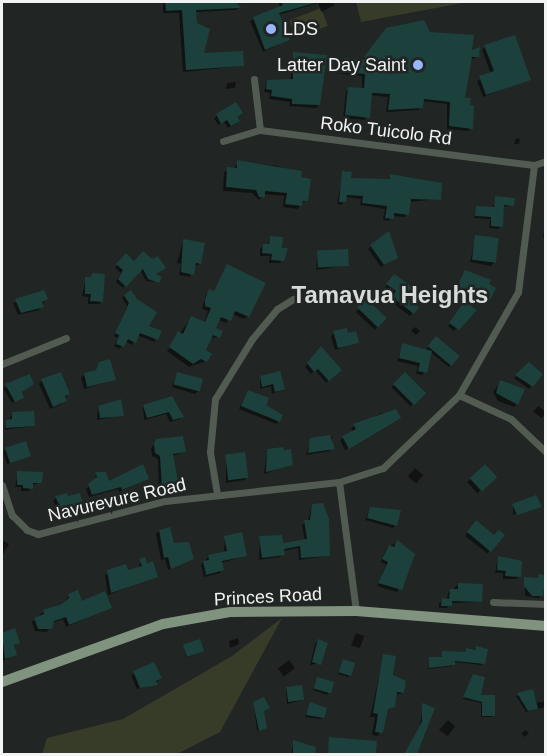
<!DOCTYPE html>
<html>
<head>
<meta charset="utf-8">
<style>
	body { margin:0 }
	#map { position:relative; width:547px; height:756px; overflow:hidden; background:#212523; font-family:Helvetica,sans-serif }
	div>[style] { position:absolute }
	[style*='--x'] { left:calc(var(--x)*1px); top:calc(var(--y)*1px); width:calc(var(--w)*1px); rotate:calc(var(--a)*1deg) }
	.green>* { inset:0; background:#363c28; transform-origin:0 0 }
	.shadow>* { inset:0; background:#0007; transform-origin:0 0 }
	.building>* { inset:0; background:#1c413c; transform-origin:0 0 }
	.street>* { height:7px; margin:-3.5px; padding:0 3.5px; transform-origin:3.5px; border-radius:3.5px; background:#525b51 }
	.primary>* { height:10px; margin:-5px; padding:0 5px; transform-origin:5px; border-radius:5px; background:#80937e }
	.dots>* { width:16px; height:16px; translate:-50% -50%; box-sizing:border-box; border:3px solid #212523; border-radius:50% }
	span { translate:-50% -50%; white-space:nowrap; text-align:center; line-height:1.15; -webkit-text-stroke:5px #212523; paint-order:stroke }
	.poi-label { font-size:18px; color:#f1f4f3 }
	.left { translate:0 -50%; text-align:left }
	.right { translate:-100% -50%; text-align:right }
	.street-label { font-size:18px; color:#f1f4f3 }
	.district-label { font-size:24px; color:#d7dcd9; font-weight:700 }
	.frame { position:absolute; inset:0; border:3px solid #f1f4f3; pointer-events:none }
</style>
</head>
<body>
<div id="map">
	<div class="green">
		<i style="clip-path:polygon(356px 2px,468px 2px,361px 22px)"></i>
		<i style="left:321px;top:8px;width:19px;height:34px;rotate:69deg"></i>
		<i style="clip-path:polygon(282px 618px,220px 732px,177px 754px,42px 754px,47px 738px,123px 719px,232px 656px)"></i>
	</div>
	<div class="shadow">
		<i style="clip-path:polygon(163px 2px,234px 2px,239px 8px,236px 10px,195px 12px,202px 54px,242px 66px,183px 72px,179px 13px,163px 13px)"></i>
		<i style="clip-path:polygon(278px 2px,333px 2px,335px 5px,321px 12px,318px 3px,278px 15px,288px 40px,263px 52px,250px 21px,280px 8px)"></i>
		<i style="clip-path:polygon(384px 33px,429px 33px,478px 57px,470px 60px,464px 100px,468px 106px,469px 131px,447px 129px,447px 104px,422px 101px,419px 110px,386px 112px,388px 97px,370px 95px,365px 120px,343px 118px,346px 91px,362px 90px,362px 76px,341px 74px,342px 62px,363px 60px)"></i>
		<i style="clip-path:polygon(485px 47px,529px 79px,483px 97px,477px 81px,491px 74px,482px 50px)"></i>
		<i style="clip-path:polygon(294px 54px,319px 105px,316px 108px,289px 106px,290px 102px,269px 99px,270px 93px,264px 92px,267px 81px,290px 80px)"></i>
		<i style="clip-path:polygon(236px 82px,235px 88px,226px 89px,227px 83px)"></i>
		<i style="clip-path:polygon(235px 104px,235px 124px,228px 128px,224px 122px,218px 125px,214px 118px)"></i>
		<i style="clip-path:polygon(516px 138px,520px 139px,519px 144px,514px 144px)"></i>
		<i style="clip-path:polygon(238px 162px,278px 166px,299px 179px,306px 200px,297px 209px,283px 207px,284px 196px,263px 194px,259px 200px,252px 193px,223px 191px,224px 172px,234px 169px)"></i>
		<i style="clip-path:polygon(343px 173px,350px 180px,388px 181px,391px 176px,439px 199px,409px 202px,405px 217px,392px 216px,389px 221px,383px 220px,385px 209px,360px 205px,361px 199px,345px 197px,342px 205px,337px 204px)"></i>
		<i style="clip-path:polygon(496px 197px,513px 205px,503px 207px,499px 229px,489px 228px,490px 219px,474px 218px,477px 208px,492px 209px)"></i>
		<i style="clip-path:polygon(545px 219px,546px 219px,546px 238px,543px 238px)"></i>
		<i style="clip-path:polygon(476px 236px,494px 263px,491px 266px,470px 262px)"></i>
		<i style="clip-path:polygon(270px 238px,280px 249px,287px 250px,280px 263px,269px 263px,270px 256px,260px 256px,260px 248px,267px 246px)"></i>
		<i style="clip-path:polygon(183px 241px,200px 264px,194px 266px,190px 277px,179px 275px,181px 264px,177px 263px)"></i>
		<i style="clip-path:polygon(371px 246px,393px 260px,381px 267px,368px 249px)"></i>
		<i style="clip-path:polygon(318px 253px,348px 265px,316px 270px)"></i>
		<i style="clip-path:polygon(126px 255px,155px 274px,158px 282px,146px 281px,140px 270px,123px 288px,116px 282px,121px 273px,115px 268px)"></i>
		<i style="clip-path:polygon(228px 266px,248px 316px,244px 319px,232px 314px,226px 323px,219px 320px,214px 329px,219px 337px,210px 338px,204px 351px,206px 361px,189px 367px,167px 351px,191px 318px,204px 323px,208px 311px,202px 309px,206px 294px,213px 292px)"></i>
		<i style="clip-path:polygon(463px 275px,487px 301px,485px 304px,474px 298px,470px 307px,475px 310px,454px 331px,448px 326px,467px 299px,455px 290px)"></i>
		<i style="clip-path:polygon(86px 278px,102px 301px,99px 304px,88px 304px,88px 297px,82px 296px)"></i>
		<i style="clip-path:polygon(391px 279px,403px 297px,417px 308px,410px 316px,390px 301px,394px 295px,385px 287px)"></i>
		<i style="clip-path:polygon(124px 296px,146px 327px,160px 332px,154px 342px,137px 335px,132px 345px,125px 341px,120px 349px,114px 346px,118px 338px,114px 336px,127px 306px,122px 298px)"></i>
		<i style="clip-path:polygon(46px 299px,39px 310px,18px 315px,13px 303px)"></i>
		<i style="left:366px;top:301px;width:26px;height:15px;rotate:43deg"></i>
		<i style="clip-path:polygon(415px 327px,420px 331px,416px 335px,411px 331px)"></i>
		<i style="clip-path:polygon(334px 333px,347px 334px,357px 342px,335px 350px,331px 336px)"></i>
		<i style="clip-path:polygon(437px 338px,458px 357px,449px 367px,430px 352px,423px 375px,416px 374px,418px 366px,397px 361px,403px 345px,425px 350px)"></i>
		<i style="clip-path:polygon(319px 350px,340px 370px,326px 383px,315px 370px,311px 374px,305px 367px)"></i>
		<i style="clip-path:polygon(100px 363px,114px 380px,84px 389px,81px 377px,97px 369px)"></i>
		<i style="clip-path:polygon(529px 364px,541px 375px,529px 389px,514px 378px)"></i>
		<i style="clip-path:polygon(177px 374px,198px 391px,195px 394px,172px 387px)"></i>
		<i style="left:405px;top:374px;width:27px;height:19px;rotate:45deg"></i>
		<i style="clip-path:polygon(29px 376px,21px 393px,23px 397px,12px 403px,3px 388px)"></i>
		<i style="clip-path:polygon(260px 377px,284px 389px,272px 394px,271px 386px,260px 389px)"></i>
		<i style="clip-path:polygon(42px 381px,68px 394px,62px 404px,50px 409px,39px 384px)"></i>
		<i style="clip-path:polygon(501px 382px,517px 404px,514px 407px,498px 401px,493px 392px)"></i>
		<i style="clip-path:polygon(248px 392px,279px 421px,276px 424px,239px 409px)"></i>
		<i style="clip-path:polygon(171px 398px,175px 408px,180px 409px,180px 419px,170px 422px,166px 414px,144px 420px,143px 407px)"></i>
		<i style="clip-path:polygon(538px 406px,546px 412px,542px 418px,533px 412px)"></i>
		<i style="clip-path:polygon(98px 407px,123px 415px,97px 420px)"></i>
		<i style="clip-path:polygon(382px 413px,399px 418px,345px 450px,340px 440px,353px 432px,351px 428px)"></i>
		<i style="clip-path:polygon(12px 414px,33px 426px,4px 430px)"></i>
		<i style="clip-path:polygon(332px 437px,330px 451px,306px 455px,311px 439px)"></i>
		<i style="clip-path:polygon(157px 441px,184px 452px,172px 456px,177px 487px,174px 490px,159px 490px,158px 459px,152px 456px,151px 448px)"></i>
		<i style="clip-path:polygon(6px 449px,29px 455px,7px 464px,3px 452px)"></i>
		<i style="clip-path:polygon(267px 450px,291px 464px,264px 474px)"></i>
		<i style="clip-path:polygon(226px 457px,247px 478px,244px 480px,226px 483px)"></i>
		<i style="left:485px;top:466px;width:15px;height:24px;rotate:48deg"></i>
		<i style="left:415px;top:468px;width:11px;height:11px;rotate:41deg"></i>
		<i style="clip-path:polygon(18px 472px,41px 482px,32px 485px,29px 491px,21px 491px,21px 487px,15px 487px)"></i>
		<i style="clip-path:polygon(96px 473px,108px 483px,148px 479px,119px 492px,118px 489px,89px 497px,86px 489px,95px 481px)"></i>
		<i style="clip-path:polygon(79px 495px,78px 508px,59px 513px,53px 501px,56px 498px)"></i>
		<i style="clip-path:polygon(312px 505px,328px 556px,299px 560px,298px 548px,283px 551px,280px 557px,259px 560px,260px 538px,282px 545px,305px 541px,302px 525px,308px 521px)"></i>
		<i style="clip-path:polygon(513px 506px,538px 507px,513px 515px)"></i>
		<i style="clip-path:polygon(370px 509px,396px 525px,393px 528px,365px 520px)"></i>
		<i style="clip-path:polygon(474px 525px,494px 537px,488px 554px,465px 536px)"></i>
		<i style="clip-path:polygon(159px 531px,192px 558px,168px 570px,165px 559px,161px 560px,156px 534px)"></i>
		<i style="clip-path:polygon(225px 537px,245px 556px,221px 563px,220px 573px,204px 577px,201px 565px,209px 556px,224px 553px)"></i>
		<i style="clip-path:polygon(2px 540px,9px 544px,2px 556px)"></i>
		<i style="clip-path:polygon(397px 542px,413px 554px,397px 592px,377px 586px,386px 565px,381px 562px,386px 549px)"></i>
		<i style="clip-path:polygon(498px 558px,519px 577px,516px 579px,503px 579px,503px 573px,495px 573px)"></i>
		<i style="clip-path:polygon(140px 561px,152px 563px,157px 576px,108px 595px,105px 575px,139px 568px)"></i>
		<i style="clip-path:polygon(546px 577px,546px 589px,539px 598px,525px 596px,525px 579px)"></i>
		<i style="clip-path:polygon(459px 584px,480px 602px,451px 603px,447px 608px,439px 608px,439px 603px,447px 600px,448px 593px)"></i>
		<i style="clip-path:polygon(69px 595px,81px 602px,111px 608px,66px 627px,63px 619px,52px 623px,47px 632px,35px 631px,32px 622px,44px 611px,63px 605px)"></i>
		<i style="clip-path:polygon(14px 630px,18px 643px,13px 646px,16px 654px,3px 661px,2px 635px)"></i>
		<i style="clip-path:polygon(356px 633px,364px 636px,360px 648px,351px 646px)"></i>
		<i style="clip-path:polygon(238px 638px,239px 644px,230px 648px,229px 641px)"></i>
		<i style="clip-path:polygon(318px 641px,321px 663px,310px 665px,315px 644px)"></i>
		<i style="clip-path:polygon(184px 647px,203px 651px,186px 658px)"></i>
		<i style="clip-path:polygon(476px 648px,482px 665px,454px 662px,452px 666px,428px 669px,430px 658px,441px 659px,443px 653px,465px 654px)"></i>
		<i style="clip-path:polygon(384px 655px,403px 693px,395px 695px,393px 706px,386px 711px,378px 736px,372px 735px,375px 717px,370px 717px)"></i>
		<i style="left:289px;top:660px;width:10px;height:14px;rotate:53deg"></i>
		<i style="clip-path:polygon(343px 661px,350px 676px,348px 677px,338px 674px)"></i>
		<i style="clip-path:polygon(154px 664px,160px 678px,156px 684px,137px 689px,131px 675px)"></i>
		<i style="clip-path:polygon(472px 677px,480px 697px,493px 715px,492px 717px,481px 717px,481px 703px,463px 699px)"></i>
		<i style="clip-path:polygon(316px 681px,329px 693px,327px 695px,313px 690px)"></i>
		<i style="clip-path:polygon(286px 689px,303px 700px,287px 704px)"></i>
		<i style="clip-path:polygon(532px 691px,535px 703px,546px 701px,546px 707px,526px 712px,516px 696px)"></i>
		<i style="clip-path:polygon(254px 704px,263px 711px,265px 728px,257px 731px)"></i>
		<i style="clip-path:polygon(310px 704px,323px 717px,321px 719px,305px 717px)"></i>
		<i style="clip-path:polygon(423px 705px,433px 709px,415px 754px,404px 754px,420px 726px)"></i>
		<i style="clip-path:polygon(448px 720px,455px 726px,448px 736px,439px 730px)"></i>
		<i style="clip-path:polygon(525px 730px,529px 733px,525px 737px,521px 734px)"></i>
		<i style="clip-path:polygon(330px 739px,375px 753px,328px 754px)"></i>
		<i style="clip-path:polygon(294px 742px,314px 748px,313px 754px,291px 754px)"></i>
	</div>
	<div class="building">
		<i style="clip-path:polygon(165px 2px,236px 2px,241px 8px,196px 10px,197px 23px,210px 29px,204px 53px,243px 51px,244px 66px,186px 70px,182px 10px,166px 11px)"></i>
		<i style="clip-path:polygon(281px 2px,315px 3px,279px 13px,290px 40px,265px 50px,253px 17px,283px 5px)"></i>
		<i style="clip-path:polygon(424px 20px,430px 32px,474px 35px,472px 50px,480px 47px,479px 57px,472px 57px,465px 98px,471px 98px,470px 105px,474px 106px,473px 129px,449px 126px,450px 102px,424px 99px,423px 108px,388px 110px,390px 94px,372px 93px,370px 118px,345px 115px,348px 87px,364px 88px,365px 74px,343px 72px,344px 58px,367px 59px,364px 57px,386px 28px)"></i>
		<i style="clip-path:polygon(515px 35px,531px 80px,486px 95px,479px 76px,494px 71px,484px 45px)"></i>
		<i style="clip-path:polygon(293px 52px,327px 55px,320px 105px,292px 104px,292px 99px,271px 96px,272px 90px,266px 89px,267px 80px,293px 79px)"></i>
		<i style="clip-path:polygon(236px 102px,243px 113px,237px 117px,240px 121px,231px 126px,227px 120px,221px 124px,216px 114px)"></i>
		<i style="clip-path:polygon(237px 160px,302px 171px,301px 177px,311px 179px,308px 201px,303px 201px,302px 206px,285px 204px,287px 193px,265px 191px,265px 197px,259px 197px,256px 190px,226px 187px,227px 167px,237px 168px)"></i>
		<i style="clip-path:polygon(342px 171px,352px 172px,351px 178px,390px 179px,390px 174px,442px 183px,441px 200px,411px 199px,409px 215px,394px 213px,394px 219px,385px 218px,387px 206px,362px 203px,363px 196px,347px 195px,346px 202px,339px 202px)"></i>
		<i style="clip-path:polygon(495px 196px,515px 198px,514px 206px,504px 205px,503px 227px,491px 226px,491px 217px,475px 216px,476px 206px,494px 207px)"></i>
		<i style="clip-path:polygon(389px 231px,398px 258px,384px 265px,370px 245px)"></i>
		<i style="left:475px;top:235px;width:24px;height:25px;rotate:7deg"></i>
		<i style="clip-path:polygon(270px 236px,283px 237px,282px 248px,288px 248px,284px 261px,271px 260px,272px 254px,262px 253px,263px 244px,269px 244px)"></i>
		<i style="clip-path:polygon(183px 239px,205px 243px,201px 264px,196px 263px,194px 275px,181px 272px)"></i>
		<i style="left:348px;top:249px;width:17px;height:31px;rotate:87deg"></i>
		<i style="clip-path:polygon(143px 251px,152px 259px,158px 256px,166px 268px,156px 274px,162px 277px,159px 283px,148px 279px,143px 269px,126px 287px,118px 279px,123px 270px,116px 264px,126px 253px,134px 261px)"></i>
		<i style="clip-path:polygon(227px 264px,266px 283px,249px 317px,235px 311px,231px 321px,221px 317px,216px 328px,223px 331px,220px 338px,213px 335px,206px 350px,212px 354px,207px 362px,201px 359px,193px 364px,169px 347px,178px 331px,183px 334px,191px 316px,205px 322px,211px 308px,205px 306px,205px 299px,209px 289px,214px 291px)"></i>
		<i style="clip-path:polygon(465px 270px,491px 280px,489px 284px,496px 288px,489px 302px,477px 296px,472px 307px,477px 310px,459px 330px,449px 323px,469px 295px,457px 286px)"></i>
		<i style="clip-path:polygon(92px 273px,105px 274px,103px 302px,90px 301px,91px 294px,85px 294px,85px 277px,91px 277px)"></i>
		<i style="clip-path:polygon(394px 274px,412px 287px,405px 297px,419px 307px,414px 314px,392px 297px,396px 291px,386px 284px)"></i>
		<i style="clip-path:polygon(44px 290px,48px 299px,42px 302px,44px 307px,21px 313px,15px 299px)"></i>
		<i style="clip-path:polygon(131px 290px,137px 299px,157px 312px,149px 326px,162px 331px,158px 340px,140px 333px,136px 343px,128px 339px,124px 347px,116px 344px,119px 335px,115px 333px,129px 303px,124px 295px)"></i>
		<i style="left:366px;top:298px;width:29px;height:13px;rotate:44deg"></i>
		<i style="clip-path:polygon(347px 328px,348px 333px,356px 331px,359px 343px,338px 348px,333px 331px)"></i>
		<i style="left:436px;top:336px;width:31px;height:13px;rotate:40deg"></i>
		<i style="clip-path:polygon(402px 343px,432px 351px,427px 373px,418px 371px,420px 363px,399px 358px)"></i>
		<i style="clip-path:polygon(321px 346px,342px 370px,329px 381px,318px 369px,314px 372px,307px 363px)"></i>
		<i style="clip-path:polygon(110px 359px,116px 380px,87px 387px,84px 373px,96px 370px,99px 362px)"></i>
		<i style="clip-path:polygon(529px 362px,543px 374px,533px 387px,515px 375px)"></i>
		<i style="clip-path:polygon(280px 371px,285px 389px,275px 392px,273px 384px,262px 387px,260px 376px)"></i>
		<i style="clip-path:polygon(61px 372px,70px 394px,65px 396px,67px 401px,53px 407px,41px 379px)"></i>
		<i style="left:177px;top:372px;width:27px;height:13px;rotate:15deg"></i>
		<i style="left:405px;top:372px;width:30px;height:17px;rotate:45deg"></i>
		<i style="clip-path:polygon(30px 374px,34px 384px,22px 392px,24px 398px,15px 402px,5px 384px)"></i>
		<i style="clip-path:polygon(500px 380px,525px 389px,518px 405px,496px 393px)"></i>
		<i style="clip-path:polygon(248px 390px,269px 398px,266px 405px,283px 415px,280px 422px,241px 406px)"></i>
		<i style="clip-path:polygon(172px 396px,184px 417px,173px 420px,169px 412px,147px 418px,143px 405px)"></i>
		<i style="clip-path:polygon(121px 399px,124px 416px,100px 418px,98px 406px)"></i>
		<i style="clip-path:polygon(396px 409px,401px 418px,349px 449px,342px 436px,356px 429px,353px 424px)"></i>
		<i style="clip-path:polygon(34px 411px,35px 426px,6px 428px,6px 420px,12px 419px,12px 412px)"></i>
		<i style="clip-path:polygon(330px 435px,335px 449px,308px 453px,310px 438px)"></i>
		<i style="clip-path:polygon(183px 436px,186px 452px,173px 454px,179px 487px,162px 488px,160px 456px,155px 453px,154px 444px,156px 439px)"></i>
		<i style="left:26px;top:441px;width:16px;height:22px;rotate:72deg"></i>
		<i style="clip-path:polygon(283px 447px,284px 450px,291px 449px,293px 465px,266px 472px,267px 449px)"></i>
		<i style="left:245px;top:452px;width:26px;height:20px;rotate:83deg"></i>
		<i style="clip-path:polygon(143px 464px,149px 479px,122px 490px,121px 487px,92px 495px,88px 484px,97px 477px,95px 472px,106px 472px,109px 481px)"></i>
		<i style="left:485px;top:464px;width:18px;height:21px;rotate:47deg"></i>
		<i style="clip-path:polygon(17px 471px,43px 472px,42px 483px,33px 483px,33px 489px,23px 488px,23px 485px,17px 485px)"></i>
		<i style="clip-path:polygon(67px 493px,68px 496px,80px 493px,83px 505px,62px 511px,55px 496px)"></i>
		<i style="clip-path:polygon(536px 495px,542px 507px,517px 515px,512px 504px)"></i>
		<i style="clip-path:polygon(323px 503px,329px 519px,330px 556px,301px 558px,300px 546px,284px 549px,285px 555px,262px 558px,259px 536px,282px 535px,283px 543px,307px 539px,304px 520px,310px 520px,312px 504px)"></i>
		<i style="clip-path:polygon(370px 507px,401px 510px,397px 526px,367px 518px)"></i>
		<i style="clip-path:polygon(476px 520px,494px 535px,499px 530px,505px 535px,491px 552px,467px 532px)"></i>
		<i style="clip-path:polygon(170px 527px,174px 543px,189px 542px,194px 559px,171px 569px,168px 557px,164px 558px,159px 530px)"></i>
		<i style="clip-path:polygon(242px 532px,247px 556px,222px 561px,224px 570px,206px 575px,203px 561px,209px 560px,208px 555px,227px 551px,224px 536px)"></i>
		<i style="clip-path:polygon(397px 540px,415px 554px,402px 590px,378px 583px,388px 562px,382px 559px,389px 545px,394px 547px)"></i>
		<i style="clip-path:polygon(498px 556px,522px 561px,521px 577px,505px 576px,506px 571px,497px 570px)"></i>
		<i style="clip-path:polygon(145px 557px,147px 563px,153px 561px,158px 577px,111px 593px,107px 570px,126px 564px,128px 570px,142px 566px,139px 559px)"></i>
		<i style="clip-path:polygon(538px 574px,546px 575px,543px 596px,532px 596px,524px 586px,524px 577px,538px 578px)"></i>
		<i style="clip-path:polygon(458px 583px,483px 584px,482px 602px,452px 601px,452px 606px,441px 606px,442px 598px,449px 599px,450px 589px,458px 589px)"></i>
		<i style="clip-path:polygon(78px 590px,82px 601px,105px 591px,112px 608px,69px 625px,66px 617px,54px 621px,52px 629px,38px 629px,34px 618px,44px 614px,43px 610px,62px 604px,69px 598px,68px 594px)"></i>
		<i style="clip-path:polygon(15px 628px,20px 643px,14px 645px,17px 655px,5px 659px,2px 633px)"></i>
		<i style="left:200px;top:639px;width:13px;height:18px;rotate:72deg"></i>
		<i style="clip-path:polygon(318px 639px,328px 643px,321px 665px,312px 662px)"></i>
		<i style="clip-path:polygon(476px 646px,488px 649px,485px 664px,455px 661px,455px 665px,429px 668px,429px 657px,442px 657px,442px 651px,466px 652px,466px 648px,475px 650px)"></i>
		<i style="clip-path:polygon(383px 654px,396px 656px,393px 675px,406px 681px,404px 693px,397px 692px,395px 707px,388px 709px,383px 733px,375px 732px,378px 714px,373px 713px)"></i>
		<i style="left:343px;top:659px;width:13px;height:14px;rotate:18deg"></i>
		<i style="clip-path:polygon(154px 662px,162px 678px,156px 681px,158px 685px,140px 688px,133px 671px)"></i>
		<i style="clip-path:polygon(473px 674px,485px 677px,481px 695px,495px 695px,495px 716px,482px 716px,482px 702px,463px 697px)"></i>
		<i style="left:317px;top:677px;width:18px;height:12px;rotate:16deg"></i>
		<i style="left:302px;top:685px;width:15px;height:16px;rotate:82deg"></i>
		<i style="clip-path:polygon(533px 689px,538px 709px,528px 711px,517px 693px)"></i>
		<i style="clip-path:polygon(264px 697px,270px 708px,264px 711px,267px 728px,259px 731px,253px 702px)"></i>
		<i style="clip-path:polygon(310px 702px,327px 708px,324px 718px,306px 715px)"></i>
		<i style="clip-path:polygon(422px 703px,435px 708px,417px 754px,404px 754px,422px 722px)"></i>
		<i style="clip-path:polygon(329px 737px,377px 741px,376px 753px,328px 754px)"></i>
		<i style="clip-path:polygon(293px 740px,316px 747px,315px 754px,293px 754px)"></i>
	</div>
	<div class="street">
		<i style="--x:254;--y:79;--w:51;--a:83.3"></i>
		<i style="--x:223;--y:141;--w:39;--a:-17"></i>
		<i style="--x:260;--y:130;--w:276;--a:7.3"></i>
		<i style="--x:534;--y:165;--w:13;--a:-18"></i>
		<i style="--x:2;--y:364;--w:69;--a:-22.1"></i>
		<i style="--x:459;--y:395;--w:57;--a:24.8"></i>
		<i style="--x:511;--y:419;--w:48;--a:43.3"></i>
		<i style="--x:339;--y:482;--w:130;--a:82.5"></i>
		<i style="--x:2;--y:485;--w:32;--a:72"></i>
		<i style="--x:12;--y:515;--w:21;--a:45"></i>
		<i style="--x:27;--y:530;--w:12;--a:20"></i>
		<i style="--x:38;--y:534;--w:131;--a:-14.6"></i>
		<i style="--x:165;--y:501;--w:175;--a:-6.2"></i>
		<i style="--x:339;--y:482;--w:46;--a:-17.7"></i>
		<i style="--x:383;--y:468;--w:105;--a:-43.8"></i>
		<i style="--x:459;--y:395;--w:119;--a:-60.2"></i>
		<i style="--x:518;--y:292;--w:128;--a:-82.8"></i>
		<i style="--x:217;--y:494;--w:43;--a:-99.5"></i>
		<i style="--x:210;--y:452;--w:53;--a:-84.6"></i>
		<i style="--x:215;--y:399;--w:70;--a:-58.3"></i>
		<i style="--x:252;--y:339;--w:39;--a:-50"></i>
		<i style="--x:277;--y:309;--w:19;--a:-32"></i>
		<i style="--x:493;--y:602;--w:53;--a:2.2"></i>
	</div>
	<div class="primary">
		<i style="--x:2;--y:682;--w:171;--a:-19.8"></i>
		<i style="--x:163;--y:624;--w:68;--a:-10.2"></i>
		<i style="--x:230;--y:612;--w:126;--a:-0.5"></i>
		<i style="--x:356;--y:611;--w:191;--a:4.5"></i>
	</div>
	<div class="dots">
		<i style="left:271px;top:29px;background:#98b6fd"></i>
		<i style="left:418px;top:65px;background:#98b6fd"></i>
	</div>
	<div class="poi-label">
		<span class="left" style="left:283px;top:29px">LDS</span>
		<span class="right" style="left:406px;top:65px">Latter Day Saint</span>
	</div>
	<div class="street-label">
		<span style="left:386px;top:131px;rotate:7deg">Roko Tuicolo Rd</span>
		<span style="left:117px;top:500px;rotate:-13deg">Navurevure Road</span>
		<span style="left:268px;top:597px;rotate:-3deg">Princes Road</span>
	</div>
	<div class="district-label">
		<span style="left:390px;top:295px">Tamavua Heights</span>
	</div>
	<div class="frame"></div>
</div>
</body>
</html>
